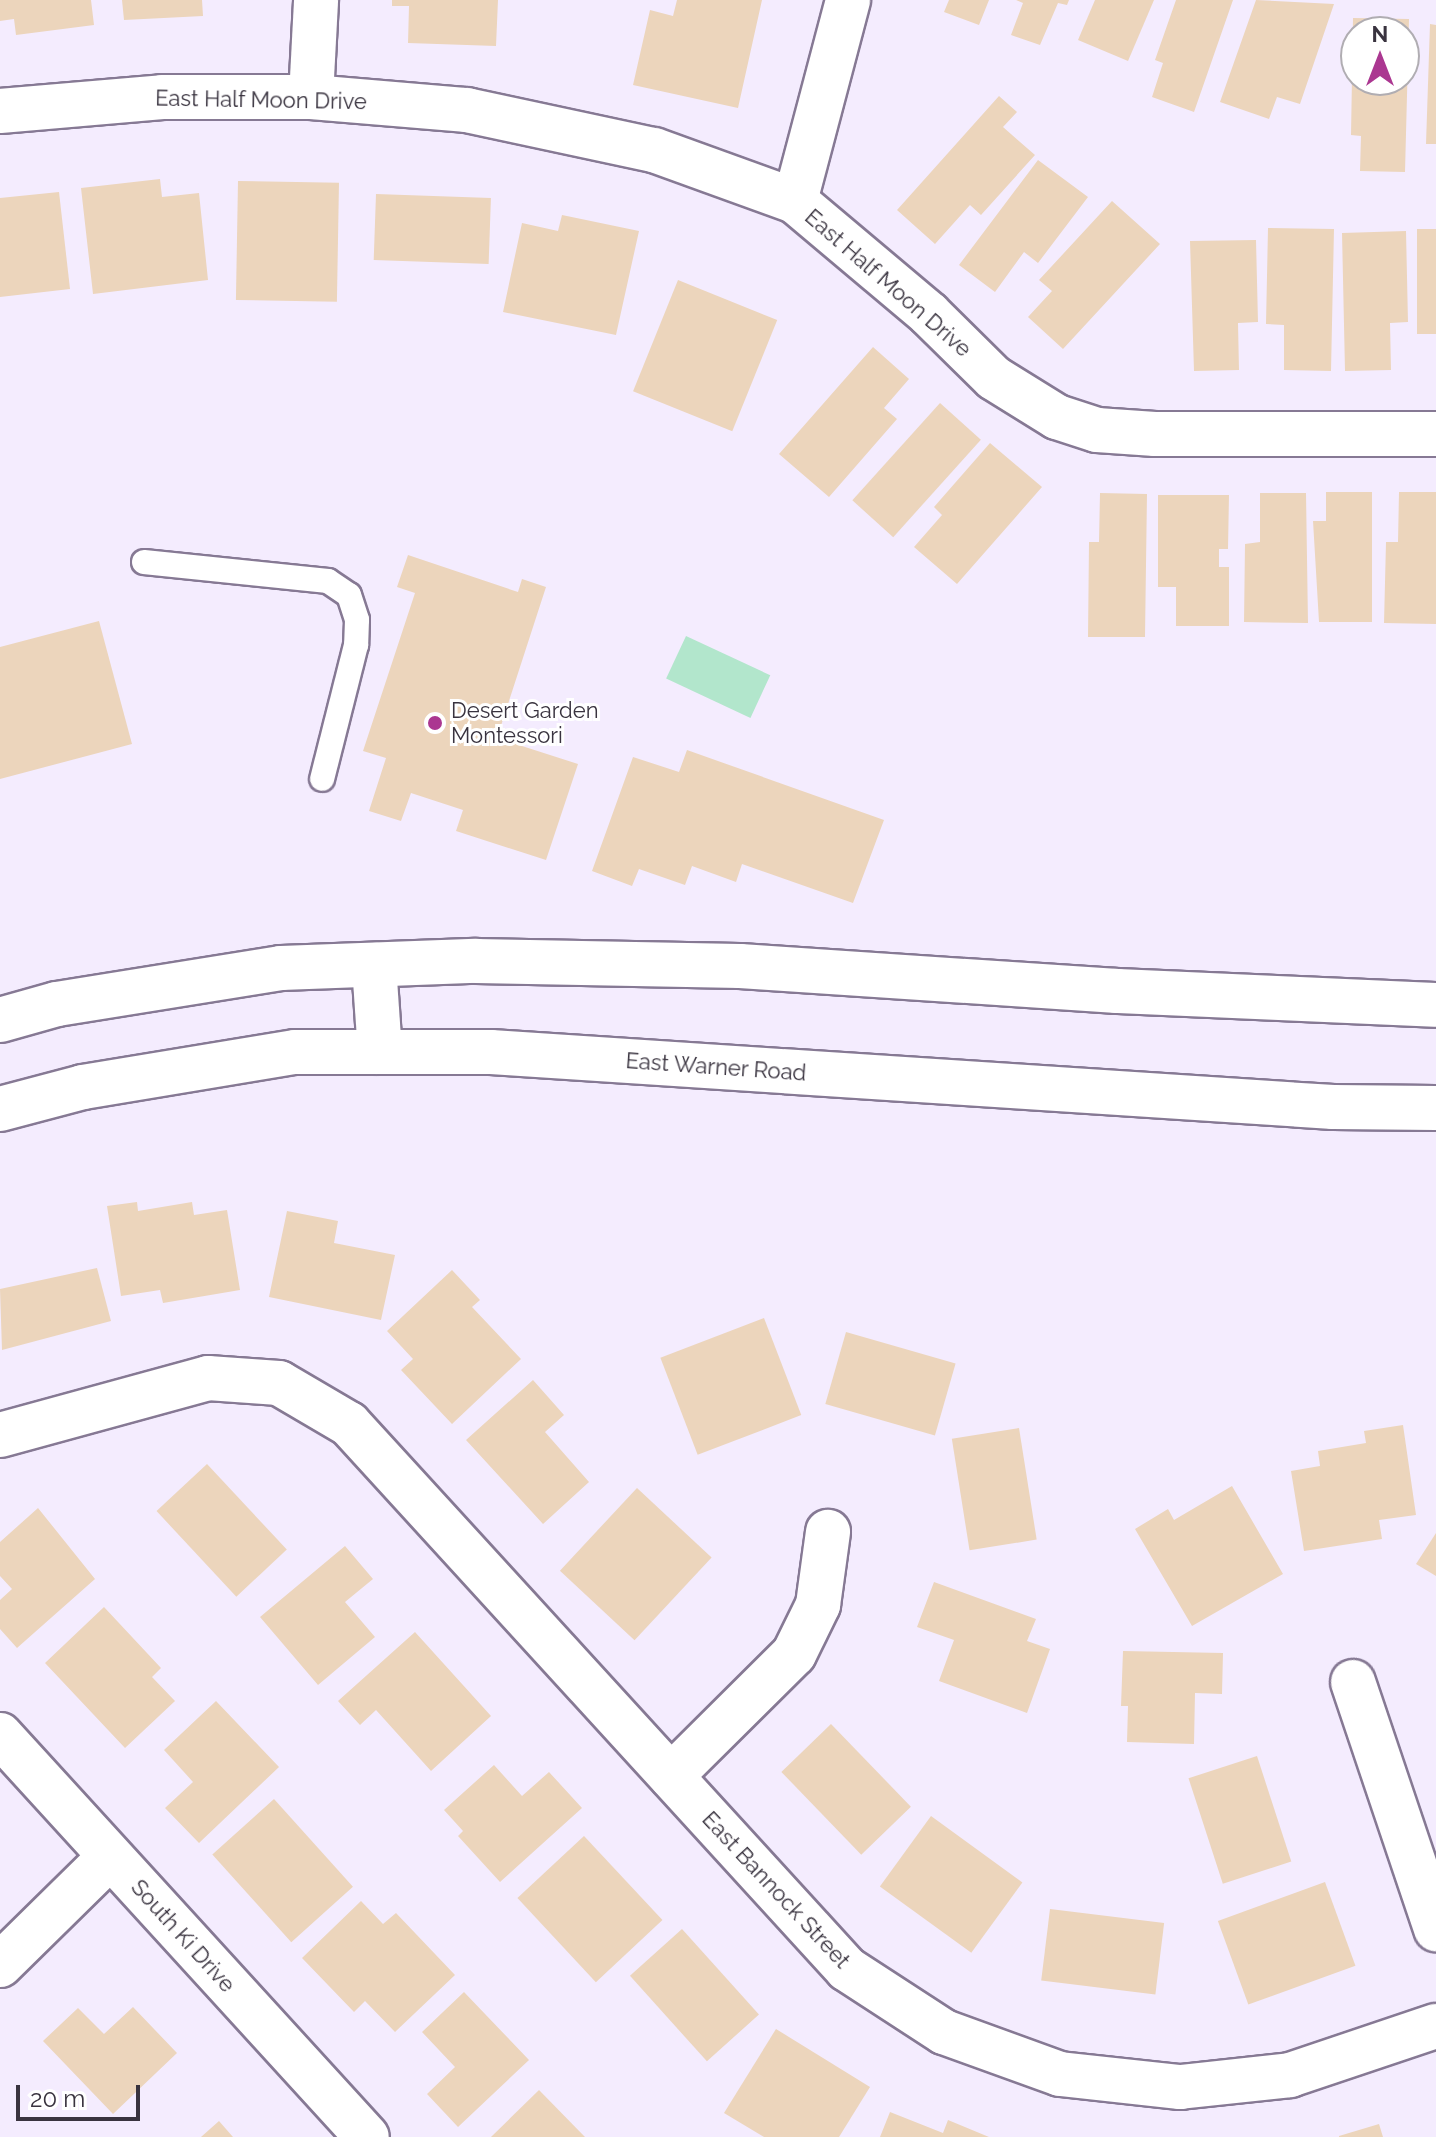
<!DOCTYPE html>
<html>
<head>
<meta charset="utf-8">
<style>
	body { margin:0 }
	#map { position:relative; width:1436px; height:2137px; overflow:hidden; background:#f4ecfe; font-family:Raleway,sans-serif }
	div>[style] { position:absolute }
	[style*='--x'] { left:calc(var(--x)*1px); top:calc(var(--y)*1px); width:calc(var(--w)*1px); rotate:calc(var(--a)*1deg) }
	.green>* { inset:0; background:#b2e6cc; transform-origin:0 0 }
	.building>* { inset:0; background:#ecd5bc; transform-origin:0 0 }
	.roads { filter:drop-shadow(2px 0 #867994) drop-shadow(-2px 0 #867994) drop-shadow(0 2px #867994) drop-shadow(0 -2px #867994) }
	.lane>* { height:24px; margin:-12px; padding:0 12px; transform-origin:12px; border-radius:12px; background:#fff }
	.street>* { height:44px; margin:-22px; padding:0 22px; transform-origin:22px; border-radius:22px; background:#fff }
	.secondary>* { height:44px; margin:-22px; padding:0 22px; transform-origin:22px; border-radius:22px; background:#fff }
	.dots>* { width:22px; height:22px; translate:-50% -50%; box-sizing:border-box; border:4px solid #fff; border-radius:50% }
	span { translate:-50% -50%; white-space:nowrap; text-align:center; line-height:1.15; -webkit-text-stroke:6px #fff; paint-order:stroke }
	.street-label { font-size:22px; color:#39333f }
	.poi-label { font-size:22px; color:#39333f }
	.left { translate:0 -50%; text-align:left }
	.north { position:absolute; left:1340px; top:16px; width:80px; height:80px; box-sizing:border-box; background:#fff; border:2px solid #b0adb2; border-radius:50%; rotate:0deg; font-size:22px; font-weight:700; line-height:32px; text-align:center; color:#39333f }
	.north::after { content:''; display:block; margin:auto; width:28px; height:36px; background:#ab3791; clip-path:polygon(50% 0,100% 100%,50% 72%,0 100%) }
	.scale { position:absolute; left:16px; top:2085px; width:124px; height:36px; box-sizing:border-box; border:4px solid #39333f; border-top:0; padding-left:10px; font-size:24px; line-height:28px; white-space:nowrap; color:#39333f; -webkit-text-stroke:6px #fff; paint-order:stroke }
</style>
</head>
<body>
<div id="map">
	<div class="green">
		<i style="left:686px;top:636px;width:93px;height:47px;rotate:25deg"></i>
	</div>
	<div class="building">
		<i style="clip-path:polygon(0 0,91px 0,94px 25px,16px 35px,14px 19px,0 21px)"></i>
		<i style="clip-path:polygon(122px 0,202px 0,203px 16px,124px 20px)"></i>
		<i style="clip-path:polygon(392px 0,498px 0,496px 46px,408px 43px,409px 6px,392px 6px)"></i>
		<i style="clip-path:polygon(677px 0,762px 0,738px 108px,633px 85px,650px 10px,673px 16px)"></i>
		<i style="clip-path:polygon(949px 0,989px 0,979px 25px,944px 12px)"></i>
		<i style="clip-path:polygon(1016px 0,1069px 0,1067px 5px,1058px 3px,1040px 45px,1011px 35px,1023px 3px)"></i>
		<i style="clip-path:polygon(1095px 0,1154px 0,1128px 61px,1078px 40px)"></i>
		<i style="clip-path:polygon(1176px 0,1233px 0,1194px 112px,1152px 97px,1163px 63px,1155px 60px)"></i>
		<i style="clip-path:polygon(1256px 0,1334px 4px,1300px 104px,1277px 97px,1269px 119px,1220px 102px)"></i>
		<i style="clip-path:polygon(evenodd,1353px 18px,1409px 19px,1405px 172px,1360px 171px,1361px 136px,1351px 135px,1353px 18px,1356px 32px,1404px 32px,1404px 80px,1356px 80px,1356px 32px)"></i>
		<i style="clip-path:polygon(1430px 24px,1436px 25px,1436px 144px,1426px 144px)"></i>
		<i style="clip-path:polygon(999px 96px,1017px 112px,1003px 127px,1035px 155px,981px 215px,970px 205px,935px 244px,897px 210px)"></i>
		<i style="clip-path:polygon(1038px 160px,1088px 197px,1038px 263px,1024px 252px,995px 292px,959px 265px)"></i>
		<i style="clip-path:polygon(160px 179px,162px 197px,199px 193px,208px 280px,93px 294px,81px 188px)"></i>
		<i style="left:238px;top:181px;width:101px;height:119px;rotate:1deg"></i>
		<i style="clip-path:polygon(59px 192px,70px 289px,0 297px,0 198px)"></i>
		<i style="left:376px;top:194px;width:115px;height:66px;rotate:2deg"></i>
		<i style="clip-path:polygon(1112px 201px,1160px 244px,1063px 349px,1028px 317px,1052px 291px,1039px 280px)"></i>
		<i style="clip-path:polygon(562px 215px,639px 231px,616px 335px,503px 312px,522px 223px,558px 231px)"></i>
		<i style="clip-path:polygon(1268px 228px,1334px 229px,1331px 371px,1284px 370px,1284px 325px,1266px 324px)"></i>
		<i style="left:1417px;top:229px;width:19px;height:105px"></i>
		<i style="clip-path:polygon(1406px 231px,1408px 322px,1390px 323px,1391px 370px,1345px 371px,1342px 233px)"></i>
		<i style="clip-path:polygon(1256px 240px,1258px 322px,1238px 323px,1239px 370px,1194px 371px,1190px 241px)"></i>
		<i style="left:678px;top:280px;width:107px;height:120px;rotate:22deg"></i>
		<i style="clip-path:polygon(873px 347px,909px 379px,884px 408px,897px 419px,829px 497px,779px 454px)"></i>
		<i style="left:940px;top:403px;width:55px;height:131px;rotate:42deg"></i>
		<i style="clip-path:polygon(990px 443px,1042px 487px,957px 584px,914px 547px,942px 515px,934px 507px)"></i>
		<i style="clip-path:polygon(1326px 492px,1372px 492px,1372px 622px,1319px 622px,1313px 521px,1326px 521px)"></i>
		<i style="clip-path:polygon(1399px 492px,1436px 492px,1436px 624px,1384px 623px,1386px 542px,1398px 542px)"></i>
		<i style="clip-path:polygon(1100px 493px,1147px 494px,1145px 637px,1088px 637px,1089px 542px,1099px 542px)"></i>
		<i style="clip-path:polygon(1260px 493px,1306px 493px,1308px 623px,1244px 622px,1245px 544px,1260px 542px)"></i>
		<i style="clip-path:polygon(1158px 495px,1229px 495px,1228px 549px,1219px 549px,1219px 567px,1229px 567px,1229px 626px,1176px 626px,1176px 587px,1158px 587px)"></i>
		<i style="clip-path:polygon(408px 555px,518px 592px,522px 579px,546px 587px,497px 738px,578px 764px,546px 860px,456px 831px,463px 810px,411px 793px,401px 821px,369px 811px,386px 758px,363px 751px,415px 593px,397px 587px)"></i>
		<i style="clip-path:polygon(99px 621px,132px 744px,0 779px,0 647px)"></i>
		<i style="clip-path:polygon(687px 750px,884px 820px,853px 903px,742px 864px,736px 882px,692px 866px,685px 885px,639px 869px,632px 886px,592px 871px,633px 757px,679px 772px)"></i>
		<i style="clip-path:polygon(137px 1202px,138px 1211px,192px 1202px,194px 1215px,227px 1210px,240px 1290px,163px 1303px,160px 1290px,121px 1296px,107px 1206px)"></i>
		<i style="clip-path:polygon(287px 1211px,338px 1221px,334px 1243px,395px 1255px,381px 1320px,269px 1297px)"></i>
		<i style="clip-path:polygon(97px 1268px,111px 1321px,2px 1350px,0 1289px)"></i>
		<i style="clip-path:polygon(452px 1270px,480px 1300px,472px 1307px,521px 1359px,452px 1424px,401px 1370px,413px 1359px,387px 1331px)"></i>
		<i style="left:764px;top:1318px;width:104px;height:111px;rotate:69deg"></i>
		<i style="left:846px;top:1332px;width:114px;height:75px;rotate:16deg"></i>
		<i style="clip-path:polygon(533px 1380px,564px 1415px,545px 1432px,589px 1482px,543px 1524px,466px 1440px)"></i>
		<i style="clip-path:polygon(1403px 1425px,1416px 1515px,1379px 1520px,1382px 1539px,1304px 1551px,1291px 1471px,1320px 1466px,1318px 1451px,1366px 1443px,1364px 1431px)"></i>
		<i style="left:1019px;top:1428px;width:113px;height:68px;rotate:81deg"></i>
		<i style="left:207px;top:1464px;width:117px;height:69px;rotate:47deg"></i>
		<i style="clip-path:polygon(1232px 1486px,1283px 1574px,1192px 1626px,1135px 1529px,1168px 1509px,1174px 1520px)"></i>
		<i style="left:637px;top:1488px;width:102px;height:113px;rotate:43deg"></i>
		<i style="clip-path:polygon(38px 1508px,95px 1579px,17px 1648px,0 1629px,0 1600px,12px 1589px,0 1576px,0 1542px)"></i>
		<i style="clip-path:polygon(1436px 1533px,1436px 1576px,1416px 1564px)"></i>
		<i style="clip-path:polygon(345px 1546px,373px 1579px,345px 1602px,375px 1637px,318px 1685px,260px 1617px)"></i>
		<i style="clip-path:polygon(934px 1582px,1036px 1619px,1027px 1641px,1050px 1649px,1027px 1713px,939px 1681px,954px 1640px,917px 1627px)"></i>
		<i style="clip-path:polygon(104px 1607px,161px 1668px,152px 1677px,175px 1701px,125px 1748px,45px 1663px)"></i>
		<i style="clip-path:polygon(415px 1632px,491px 1716px,431px 1771px,376px 1710px,360px 1725px,338px 1701px)"></i>
		<i style="clip-path:polygon(1123px 1651px,1223px 1653px,1222px 1694px,1195px 1693px,1194px 1744px,1127px 1742px,1128px 1706px,1121px 1706px)"></i>
		<i style="clip-path:polygon(216px 1701px,279px 1767px,199px 1843px,165px 1808px,193px 1782px,164px 1750px)"></i>
		<i style="left:831px;top:1724px;width:115px;height:69px;rotate:46deg"></i>
		<i style="left:1257px;top:1756px;width:111px;height:72px;rotate:72deg"></i>
		<i style="clip-path:polygon(494px 1765px,522px 1796px,549px 1772px,582px 1808px,500px 1882px,458px 1836px,463px 1831px,444px 1810px)"></i>
		<i style="left:274px;top:1799px;width:118px;height:83px;rotate:48deg"></i>
		<i style="left:931px;top:1816px;width:113px;height:87px;rotate:36deg"></i>
		<i style="left:584px;top:1836px;width:115px;height:91px;rotate:47deg"></i>
		<i style="left:1325px;top:1882px;width:89px;height:114px;rotate:70deg"></i>
		<i style="clip-path:polygon(361px 1901px,383px 1924px,396px 1913px,455px 1975px,395px 2032px,365px 2001px,354px 2012px,302px 1958px)"></i>
		<i style="left:1050px;top:1909px;width:115px;height:72px;rotate:7deg"></i>
		<i style="left:682px;top:1929px;width:115px;height:70px;rotate:48deg"></i>
		<i style="clip-path:polygon(464px 1992px,529px 2060px,458px 2127px,427px 2094px,455px 2067px,422px 2032px)"></i>
		<i style="clip-path:polygon(133px 2007px,177px 2053px,113px 2114px,43px 2041px,78px 2008px,104px 2034px)"></i>
		<i style="clip-path:polygon(776px 2029px,870px 2087px,839px 2137px,764px 2137px,724px 2113px)"></i>
		<i style="clip-path:polygon(539px 2090px,585px 2137px,491px 2137px)"></i>
		<i style="clip-path:polygon(890px 2112px,943px 2133px,948px 2120px,989px 2137px,880px 2137px)"></i>
		<i style="clip-path:polygon(219px 2121px,233px 2137px,201px 2137px)"></i>
		<i style="clip-path:polygon(1379px 2124px,1383px 2137px,1339px 2137px,1339px 2136px)"></i>
	</div>
	<div class="roads">
		<div class="lane">
			<i style="--x:144;--y:562;--w:185;--a:5.9"></i>
			<i style="--x:328;--y:581;--w:25;--a:34"></i>
			<i style="--x:349;--y:595;--w:26;--a:72"></i>
			<i style="--x:357;--y:620;--w:25;--a:92"></i>
			<i style="--x:356;--y:645;--w:138;--a:104.2"></i>
		</div>
		<div class="street">
			<i style="--x:311;--y:97;--w:97;--a:-87"></i>
			<i style="--x:0;--y:111;--w:163;--a:-4.9"></i>
			<i style="--x:162;--y:97;--w:149;--a:0"></i>
			<i style="--x:311;--y:97;--w:157;--a:4.8"></i>
			<i style="--x:467;--y:110;--w:191;--a:12.1"></i>
			<i style="--x:654;--y:150;--w:150;--a:19.9"></i>
			<i style="--x:795;--y:201;--w:175;--a:40.1"></i>
			<i style="--x:929;--y:314;--w:91;--a:44.6"></i>
			<i style="--x:994;--y:378;--w:74;--a:31.8"></i>
			<i style="--x:1057;--y:417;--w:42;--a:18"></i>
			<i style="--x:1097;--y:430;--w:58;--a:3.9"></i>
			<i style="--x:1155;--y:434;--w:281;--a:0"></i>
			<i style="--x:795;--y:201;--w:208;--a:-75.2"></i>
			<i style="--x:0;--y:1435;--w:216;--a:-15.3"></i>
			<i style="--x:208;--y:1378;--w:71;--a:4"></i>
			<i style="--x:279;--y:1383;--w:81;--a:30.4"></i>
			<i style="--x:349;--y:1424;--w:738;--a:47.58"></i>
			<i style="--x:847;--y:1969;--w:116;--a:33"></i>
			<i style="--x:944;--y:2032;--w:123;--a:19.9"></i>
			<i style="--x:1060;--y:2074;--w:121;--a:6.2"></i>
			<i style="--x:1180;--y:2087;--w:111;--a:-6.2"></i>
			<i style="--x:1290;--y:2075;--w:154;--a:-18.6"></i>
			<i style="--x:1353;--y:1682;--w:261;--a:71.4"></i>
			<i style="--x:0;--y:1735;--w:544;--a:47.61"></i>
			<i style="--x:671;--y:1776;--w:173;--a:-44.8"></i>
			<i style="--x:794;--y:1654;--w:55;--a:-63.9"></i>
			<i style="--x:818;--y:1605;--w:74;--a:-82.2"></i>
			<i style="--x:0;--y:1965;--w:154;--a:-44.5"></i>
		</div>
		<div class="secondary">
			<i style="--x:374;--y:965;--w:87;--a:86.1"></i>
			<i style="--x:0;--y:1020;--w:59;--a:-15.7"></i>
			<i style="--x:57;--y:1004;--w:227;--a:-9.1"></i>
			<i style="--x:281;--y:968;--w:195;--a:-2.1"></i>
			<i style="--x:476;--y:961;--w:264;--a:1.1"></i>
			<i style="--x:740;--y:966;--w:378;--a:3.8"></i>
			<i style="--x:1117;--y:991;--w:319;--a:2.5"></i>
			<i style="--x:0;--y:1109;--w:86;--a:-14.8"></i>
			<i style="--x:83;--y:1087;--w:215;--a:-9.4"></i>
			<i style="--x:295;--y:1052;--w:196;--a:0"></i>
			<i style="--x:491;--y:1052;--w:844;--a:3.74"></i>
			<i style="--x:1333;--y:1107;--w:103;--a:0.6"></i>
		</div>
	</div>
	<div class="dots">
		<i style="left:435px;top:723px;background:#ab3791"></i>
	</div>
	<div class="street-label">
		<span style="left:261px;top:100px;rotate:1deg">East Half Moon Drive</span>
		<span style="left:888px;top:283px;rotate:41deg">East Half Moon Drive</span>
		<span style="left:716px;top:1067px;rotate:4deg">East Warner Road</span>
		<span style="left:776px;top:1890px;rotate:47deg">East Bannock Street</span>
		<span style="left:183px;top:1936px;rotate:48deg">South Ki Drive</span>
	</div>
	<div class="poi-label">
		<span class="left" style="left:451px;top:723px">Desert Garden<br>Montessori</span>
	</div>
	<div class="north">N</div>
	<div class="scale">20 m</div>
</div>
</body>
</html>
